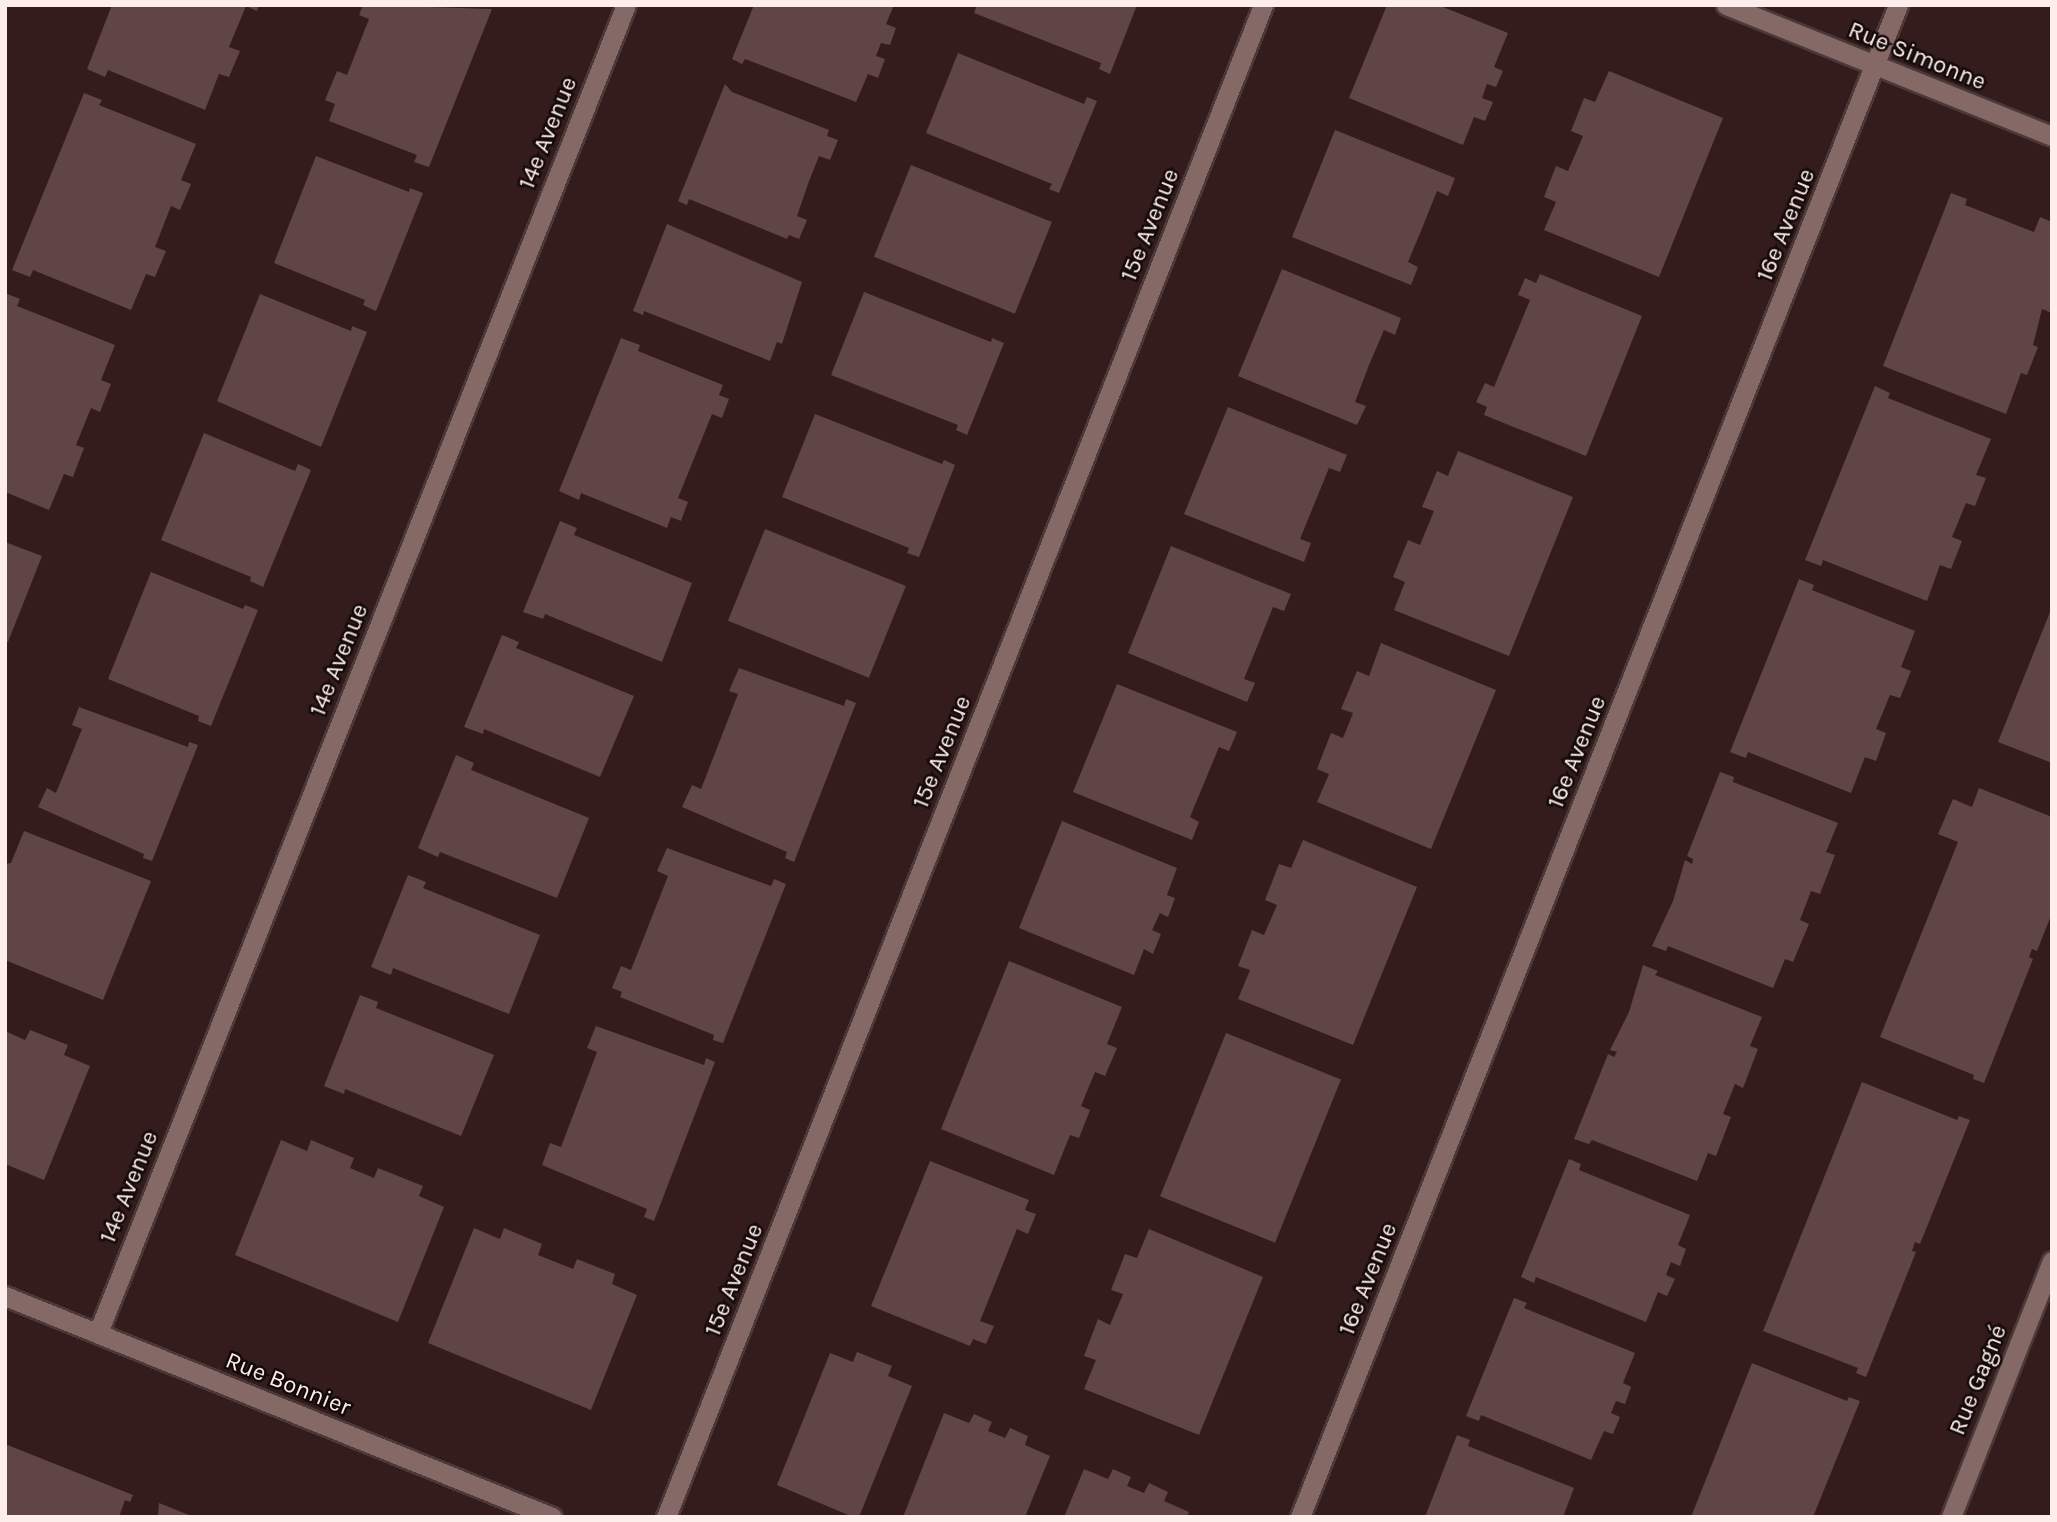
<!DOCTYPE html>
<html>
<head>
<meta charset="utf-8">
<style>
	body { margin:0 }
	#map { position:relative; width:2057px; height:1522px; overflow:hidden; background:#331c1b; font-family:Karla,sans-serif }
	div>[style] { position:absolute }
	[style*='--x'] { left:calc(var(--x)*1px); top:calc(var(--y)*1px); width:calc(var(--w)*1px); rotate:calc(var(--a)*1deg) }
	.building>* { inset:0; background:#5f4644; transform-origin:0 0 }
	.roads { filter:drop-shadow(2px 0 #4b3938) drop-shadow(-2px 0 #4b3938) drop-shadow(0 2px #4b3938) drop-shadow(0 -2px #4b3938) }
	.minor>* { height:19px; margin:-9.5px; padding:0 9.5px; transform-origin:9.5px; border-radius:9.5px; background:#846966 }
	span { translate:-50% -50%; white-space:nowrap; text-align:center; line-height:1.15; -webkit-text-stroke:5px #140a09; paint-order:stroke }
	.street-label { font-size:24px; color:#fdedeb }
	.frame { position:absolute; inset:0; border:7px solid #fdedeb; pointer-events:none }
</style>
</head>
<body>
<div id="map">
	<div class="building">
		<i style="clip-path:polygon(112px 5px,259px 5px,257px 11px,246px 6px,229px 47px,240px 51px,229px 77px,219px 74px,205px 110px,108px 70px,105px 77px,87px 69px)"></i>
		<i style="clip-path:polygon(363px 5px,492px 9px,429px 167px,414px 162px,417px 155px,329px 121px,335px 104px,325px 100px,337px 71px,347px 75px,369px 19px,359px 15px)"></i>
		<i style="clip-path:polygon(754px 5px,894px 5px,886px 24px,896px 28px,890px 45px,881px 43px,876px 56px,885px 59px,878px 78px,868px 74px,856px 102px,745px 59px,742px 64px,732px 59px)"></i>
		<i style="clip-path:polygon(977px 5px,1137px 5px,1110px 74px,1099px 69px,1101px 63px,974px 13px)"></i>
		<i style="clip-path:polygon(1387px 5px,1438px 5px,1508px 33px,1494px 67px,1503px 71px,1496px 87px,1487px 84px,1482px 98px,1493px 102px,1485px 121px,1474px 117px,1463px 145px,1349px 98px)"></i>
		<i style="clip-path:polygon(958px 53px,1084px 104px,1087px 97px,1097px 101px,1059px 193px,1049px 189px,1052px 184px,926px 133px)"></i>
		<i style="clip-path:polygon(1609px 71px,1723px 118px,1659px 277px,1544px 230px,1556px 202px,1544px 197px,1556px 166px,1568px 171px,1583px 136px,1571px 131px,1584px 98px,1595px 102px)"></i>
		<i style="clip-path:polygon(725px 84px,732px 92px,829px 130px,827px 136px,838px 140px,830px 160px,819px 156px,808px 184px,797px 216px,807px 220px,799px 239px,789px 235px,787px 239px,689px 199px,687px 205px,678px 201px)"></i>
		<i style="clip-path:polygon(84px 93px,102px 100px,99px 105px,196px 144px,181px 180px,191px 184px,180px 210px,171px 206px,155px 247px,166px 251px,155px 277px,146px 274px,131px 310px,33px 270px,30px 277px,12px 270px)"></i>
		<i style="clip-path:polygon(1335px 130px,1455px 178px,1448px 196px,1437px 191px,1423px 226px,1408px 262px,1418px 267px,1411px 285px,1292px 237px)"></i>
		<i style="clip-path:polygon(316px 156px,409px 192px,410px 188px,423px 193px,376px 311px,363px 305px,365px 300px,274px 263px)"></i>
		<i style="left:911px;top:165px;width:152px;height:99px;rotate:22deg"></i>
		<i style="clip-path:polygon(1951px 193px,1967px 199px,1965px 205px,2034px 232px,2040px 217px,2052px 222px,2052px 313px,2042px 309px,2033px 345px,2038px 347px,2027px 375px,2021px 373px,2006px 414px,1883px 366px)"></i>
		<i style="clip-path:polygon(667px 224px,802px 282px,782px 344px,777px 342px,770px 361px,644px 311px,643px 315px,633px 311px)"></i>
		<i style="clip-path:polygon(1282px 269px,1401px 318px,1395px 335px,1384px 330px,1369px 365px,1355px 402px,1366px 406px,1357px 425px,1238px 376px)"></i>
		<i style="clip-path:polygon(1540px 274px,1642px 316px,1586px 456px,1484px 415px,1487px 407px,1476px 402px,1485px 383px,1494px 387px,1530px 300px,1518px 295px,1525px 278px,1536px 283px)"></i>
		<i style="clip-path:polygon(864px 292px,991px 342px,992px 338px,1004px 343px,967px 435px,956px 430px,958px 425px,831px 375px)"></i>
		<i style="clip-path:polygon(5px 293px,20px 299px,17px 306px,115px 345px,101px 380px,111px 384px,100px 412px,91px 408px,76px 445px,84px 448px,73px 477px,64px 474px,49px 510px,5px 492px)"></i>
		<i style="clip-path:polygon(260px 294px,351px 331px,352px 326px,367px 332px,321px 447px,217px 401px)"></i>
		<i style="clip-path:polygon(621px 338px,640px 345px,638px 351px,723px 385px,719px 395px,729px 399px,722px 418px,712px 414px,678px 498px,688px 502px,681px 521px,671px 517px,667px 528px,581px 493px,579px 500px,559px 491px)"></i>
		<i style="clip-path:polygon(1875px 386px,1890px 393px,1888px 398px,1991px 439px,1976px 475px,1986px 478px,1975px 506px,1966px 503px,1952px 537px,1962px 541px,1951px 569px,1940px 565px,1927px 601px,1823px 560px,1821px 566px,1805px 560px)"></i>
		<i style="clip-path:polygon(1228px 407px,1347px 455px,1340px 472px,1329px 468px,1300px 539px,1311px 543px,1304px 562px,1184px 514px)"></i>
		<i style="clip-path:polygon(815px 414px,942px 464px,944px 460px,955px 465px,919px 557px,907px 553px,909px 548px,782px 497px)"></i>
		<i style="clip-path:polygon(204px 433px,295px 471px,298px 464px,311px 470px,263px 587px,250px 581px,251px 577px,161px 540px)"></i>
		<i style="clip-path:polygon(1458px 451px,1573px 497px,1509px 656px,1394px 610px,1405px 582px,1393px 577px,1408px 540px,1420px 545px,1434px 511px,1422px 507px,1437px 471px,1448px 476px)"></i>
		<i style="clip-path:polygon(560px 521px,577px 528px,574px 535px,692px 583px,662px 662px,545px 614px,543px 619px,523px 612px)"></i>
		<i style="left:765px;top:529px;width:152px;height:99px;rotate:22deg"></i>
		<i style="clip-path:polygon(5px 542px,42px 556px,8px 642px,5px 641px)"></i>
		<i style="clip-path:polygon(1171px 546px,1291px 594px,1284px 611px,1273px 607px,1259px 642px,1244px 679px,1255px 683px,1247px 702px,1128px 653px)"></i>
		<i style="clip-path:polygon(151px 572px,243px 609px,245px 605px,258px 610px,211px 726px,198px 721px,199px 716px,108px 679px)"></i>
		<i style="clip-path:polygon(1799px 579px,1814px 585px,1812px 590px,1915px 631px,1901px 667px,1911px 671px,1900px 698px,1890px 695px,1876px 729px,1886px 733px,1876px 761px,1865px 757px,1851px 793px,1748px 752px,1746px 758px,1730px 752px)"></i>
		<i style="clip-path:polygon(2052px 607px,2052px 763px,1998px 742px)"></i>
		<i style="clip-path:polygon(502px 635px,519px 642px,516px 648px,634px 696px,600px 777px,484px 729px,483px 734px,464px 727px)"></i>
		<i style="clip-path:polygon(1381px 643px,1496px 690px,1431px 849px,1317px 802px,1329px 774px,1317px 769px,1331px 733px,1343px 738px,1353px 713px,1341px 709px,1357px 671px,1369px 676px)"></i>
		<i style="clip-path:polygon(739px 668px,844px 706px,846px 699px,856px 703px,794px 862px,785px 858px,787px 852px,682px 807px,692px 785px,701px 789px,738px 694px,729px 691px)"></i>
		<i style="clip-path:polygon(1117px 684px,1237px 732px,1229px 751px,1219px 747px,1190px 817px,1199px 822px,1192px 840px,1073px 792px)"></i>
		<i style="clip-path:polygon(79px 707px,188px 747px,189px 742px,198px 745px,152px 861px,143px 858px,144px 854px,38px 807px,47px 788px,56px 793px,82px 729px,72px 725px)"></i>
		<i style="clip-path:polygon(456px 755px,474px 763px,471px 770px,589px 818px,557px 898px,440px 852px,438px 857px,418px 848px)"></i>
		<i style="clip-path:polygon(1720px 772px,1734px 777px,1733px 782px,1838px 823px,1826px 852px,1835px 855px,1820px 894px,1811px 891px,1800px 920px,1809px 924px,1793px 962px,1785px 959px,1773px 988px,1668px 946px,1666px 951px,1652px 946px,1673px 901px,1685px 860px,1692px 864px,1693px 859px,1687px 856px)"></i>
		<i style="clip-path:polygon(1979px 788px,2052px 817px,2052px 913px,2037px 951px,2032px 949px,2029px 957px,2033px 959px,1984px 1083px,1973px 1079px,1974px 1075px,1880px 1037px,1958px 842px,1938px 834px,1953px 799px,1972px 807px)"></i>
		<i style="clip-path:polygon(1062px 821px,1177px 868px,1167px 895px,1175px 898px,1168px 917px,1160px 913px,1152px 930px,1161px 934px,1153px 954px,1144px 949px,1134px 975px,1019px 928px)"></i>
		<i style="clip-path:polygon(24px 831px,151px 881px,103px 1000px,5px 960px,5px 864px,11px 863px)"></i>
		<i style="clip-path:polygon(1303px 840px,1417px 887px,1353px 1045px,1238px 999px,1250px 970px,1238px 966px,1252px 930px,1264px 935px,1277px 905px,1265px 900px,1279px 864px,1291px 868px)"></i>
		<i style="clip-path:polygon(667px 848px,771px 886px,774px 879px,786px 884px,723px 1043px,713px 1040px,714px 1035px,620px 997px,622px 992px,612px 988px,621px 966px,631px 970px,668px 876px,657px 871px)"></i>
		<i style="clip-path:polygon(408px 875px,426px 882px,423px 888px,540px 935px,509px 1014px,393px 968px,391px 975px,371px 967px)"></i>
		<i style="clip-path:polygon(1009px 961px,1122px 1007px,1107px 1044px,1117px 1048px,1105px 1076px,1095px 1072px,1081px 1106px,1090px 1110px,1079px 1138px,1070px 1135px,1054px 1175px,941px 1129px)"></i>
		<i style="clip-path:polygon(1643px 965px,1658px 971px,1655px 975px,1762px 1017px,1750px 1046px,1758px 1049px,1743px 1088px,1735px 1084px,1723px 1114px,1731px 1117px,1716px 1156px,1708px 1153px,1697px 1181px,1592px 1140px,1589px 1144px,1574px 1139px,1608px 1054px,1614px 1057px,1617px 1052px,1610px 1050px,1629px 1012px)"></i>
		<i style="clip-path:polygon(360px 995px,378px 1002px,376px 1008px,494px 1055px,461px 1136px,345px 1089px,344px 1094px,324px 1086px)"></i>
		<i style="clip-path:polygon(596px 1026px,704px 1065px,706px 1058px,715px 1062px,654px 1221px,644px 1217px,647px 1209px,542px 1165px,550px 1143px,561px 1147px,597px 1052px,587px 1048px)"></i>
		<i style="clip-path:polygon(30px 1030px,68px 1045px,64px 1055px,90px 1066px,44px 1180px,5px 1164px,5px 1031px,25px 1040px)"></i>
		<i style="left:1226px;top:1033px;width:124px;height:176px;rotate:22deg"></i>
		<i style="clip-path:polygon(1862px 1082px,1957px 1120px,1959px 1116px,1970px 1120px,1920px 1244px,1915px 1242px,1912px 1251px,1916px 1252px,1866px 1377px,1856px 1373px,1858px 1368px,1763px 1331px)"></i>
		<i style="clip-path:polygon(281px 1140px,307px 1151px,311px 1140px,354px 1158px,350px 1168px,374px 1178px,378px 1168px,423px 1186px,419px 1196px,444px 1207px,398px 1322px,235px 1255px)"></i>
		<i style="clip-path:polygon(1569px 1159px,1581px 1164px,1579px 1170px,1690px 1215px,1678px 1245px,1686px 1249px,1680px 1266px,1671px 1262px,1666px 1275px,1675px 1279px,1667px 1296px,1658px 1292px,1646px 1322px,1536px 1277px,1534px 1283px,1521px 1277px)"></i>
		<i style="clip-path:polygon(930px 1161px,1029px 1200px,1025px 1210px,1036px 1214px,1028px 1234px,1017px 1229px,980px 1321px,994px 1326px,986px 1344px,973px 1339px,970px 1346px,871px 1306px)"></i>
		<i style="clip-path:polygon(474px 1228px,500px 1239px,504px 1228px,542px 1244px,538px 1255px,573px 1269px,577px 1259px,615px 1274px,612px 1284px,637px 1295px,591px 1410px,428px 1343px)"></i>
		<i style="clip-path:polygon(1149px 1229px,1263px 1277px,1199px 1435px,1084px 1389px,1096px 1360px,1084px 1356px,1098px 1319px,1110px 1325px,1123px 1294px,1111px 1290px,1125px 1254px,1137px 1258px)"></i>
		<i style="clip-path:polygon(1514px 1298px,1527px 1303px,1524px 1308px,1635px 1353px,1623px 1383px,1631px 1387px,1625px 1404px,1616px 1401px,1611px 1413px,1620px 1417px,1613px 1434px,1604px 1431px,1591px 1460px,1481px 1415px,1479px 1421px,1466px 1416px)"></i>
		<i style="clip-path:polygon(857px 1352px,892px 1366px,888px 1376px,912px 1386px,859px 1517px,853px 1517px,777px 1485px,830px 1353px,853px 1362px)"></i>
		<i style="clip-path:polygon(1752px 1363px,1847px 1401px,1849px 1397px,1860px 1401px,1813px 1517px,1691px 1517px)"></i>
		<i style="clip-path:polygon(944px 1413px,969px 1423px,974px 1414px,992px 1422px,988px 1431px,1005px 1438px,1010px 1428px,1028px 1436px,1025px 1445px,1050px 1456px,1025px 1517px,903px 1517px)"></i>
		<i style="clip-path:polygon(1457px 1435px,1470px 1440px,1468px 1446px,1574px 1488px,1563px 1517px,1425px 1517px)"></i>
		<i style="clip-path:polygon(5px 1444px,133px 1495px,130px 1502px,125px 1500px,119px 1517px,5px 1517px)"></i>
		<i style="clip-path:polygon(1084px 1469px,1108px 1479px,1113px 1469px,1131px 1477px,1127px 1486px,1144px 1493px,1149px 1483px,1168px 1492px,1164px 1501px,1189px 1512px,1187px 1517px,1064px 1517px)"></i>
		<i style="clip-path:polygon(159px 1503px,194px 1517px,158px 1517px)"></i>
	</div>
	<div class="roads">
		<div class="minor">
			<i style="--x:1726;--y:5;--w:351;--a:21.9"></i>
			<i style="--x:5;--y:1296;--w:590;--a:22"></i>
			<i style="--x:98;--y:1333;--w:1429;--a:-68.32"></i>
			<i style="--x:666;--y:1517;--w:1626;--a:-68.45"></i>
			<i style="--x:1300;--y:1517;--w:1626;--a:-68.42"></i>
			<i style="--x:1951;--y:1517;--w:275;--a:-68.5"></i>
		</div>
	</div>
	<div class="street-label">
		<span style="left:1917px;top:56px;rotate:22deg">Rue Simonne</span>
		<span style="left:548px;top:133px;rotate:-68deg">14e Avenue</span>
		<span style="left:1150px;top:225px;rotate:-68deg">15e Avenue</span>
		<span style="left:1786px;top:225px;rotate:-68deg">16e Avenue</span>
		<span style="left:339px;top:660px;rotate:-68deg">14e Avenue</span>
		<span style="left:942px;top:752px;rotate:-68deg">15e Avenue</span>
		<span style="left:1577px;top:752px;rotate:-68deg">16e Avenue</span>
		<span style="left:129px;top:1187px;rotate:-68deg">14e Avenue</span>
		<span style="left:1368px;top:1279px;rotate:-68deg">16e Avenue</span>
		<span style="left:734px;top:1280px;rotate:-68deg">15e Avenue</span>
		<span style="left:1978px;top:1380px;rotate:-68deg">Rue Gagné</span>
		<span style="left:288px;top:1384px;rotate:22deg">Rue Bonnier</span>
	</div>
	<div class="frame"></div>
</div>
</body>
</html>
